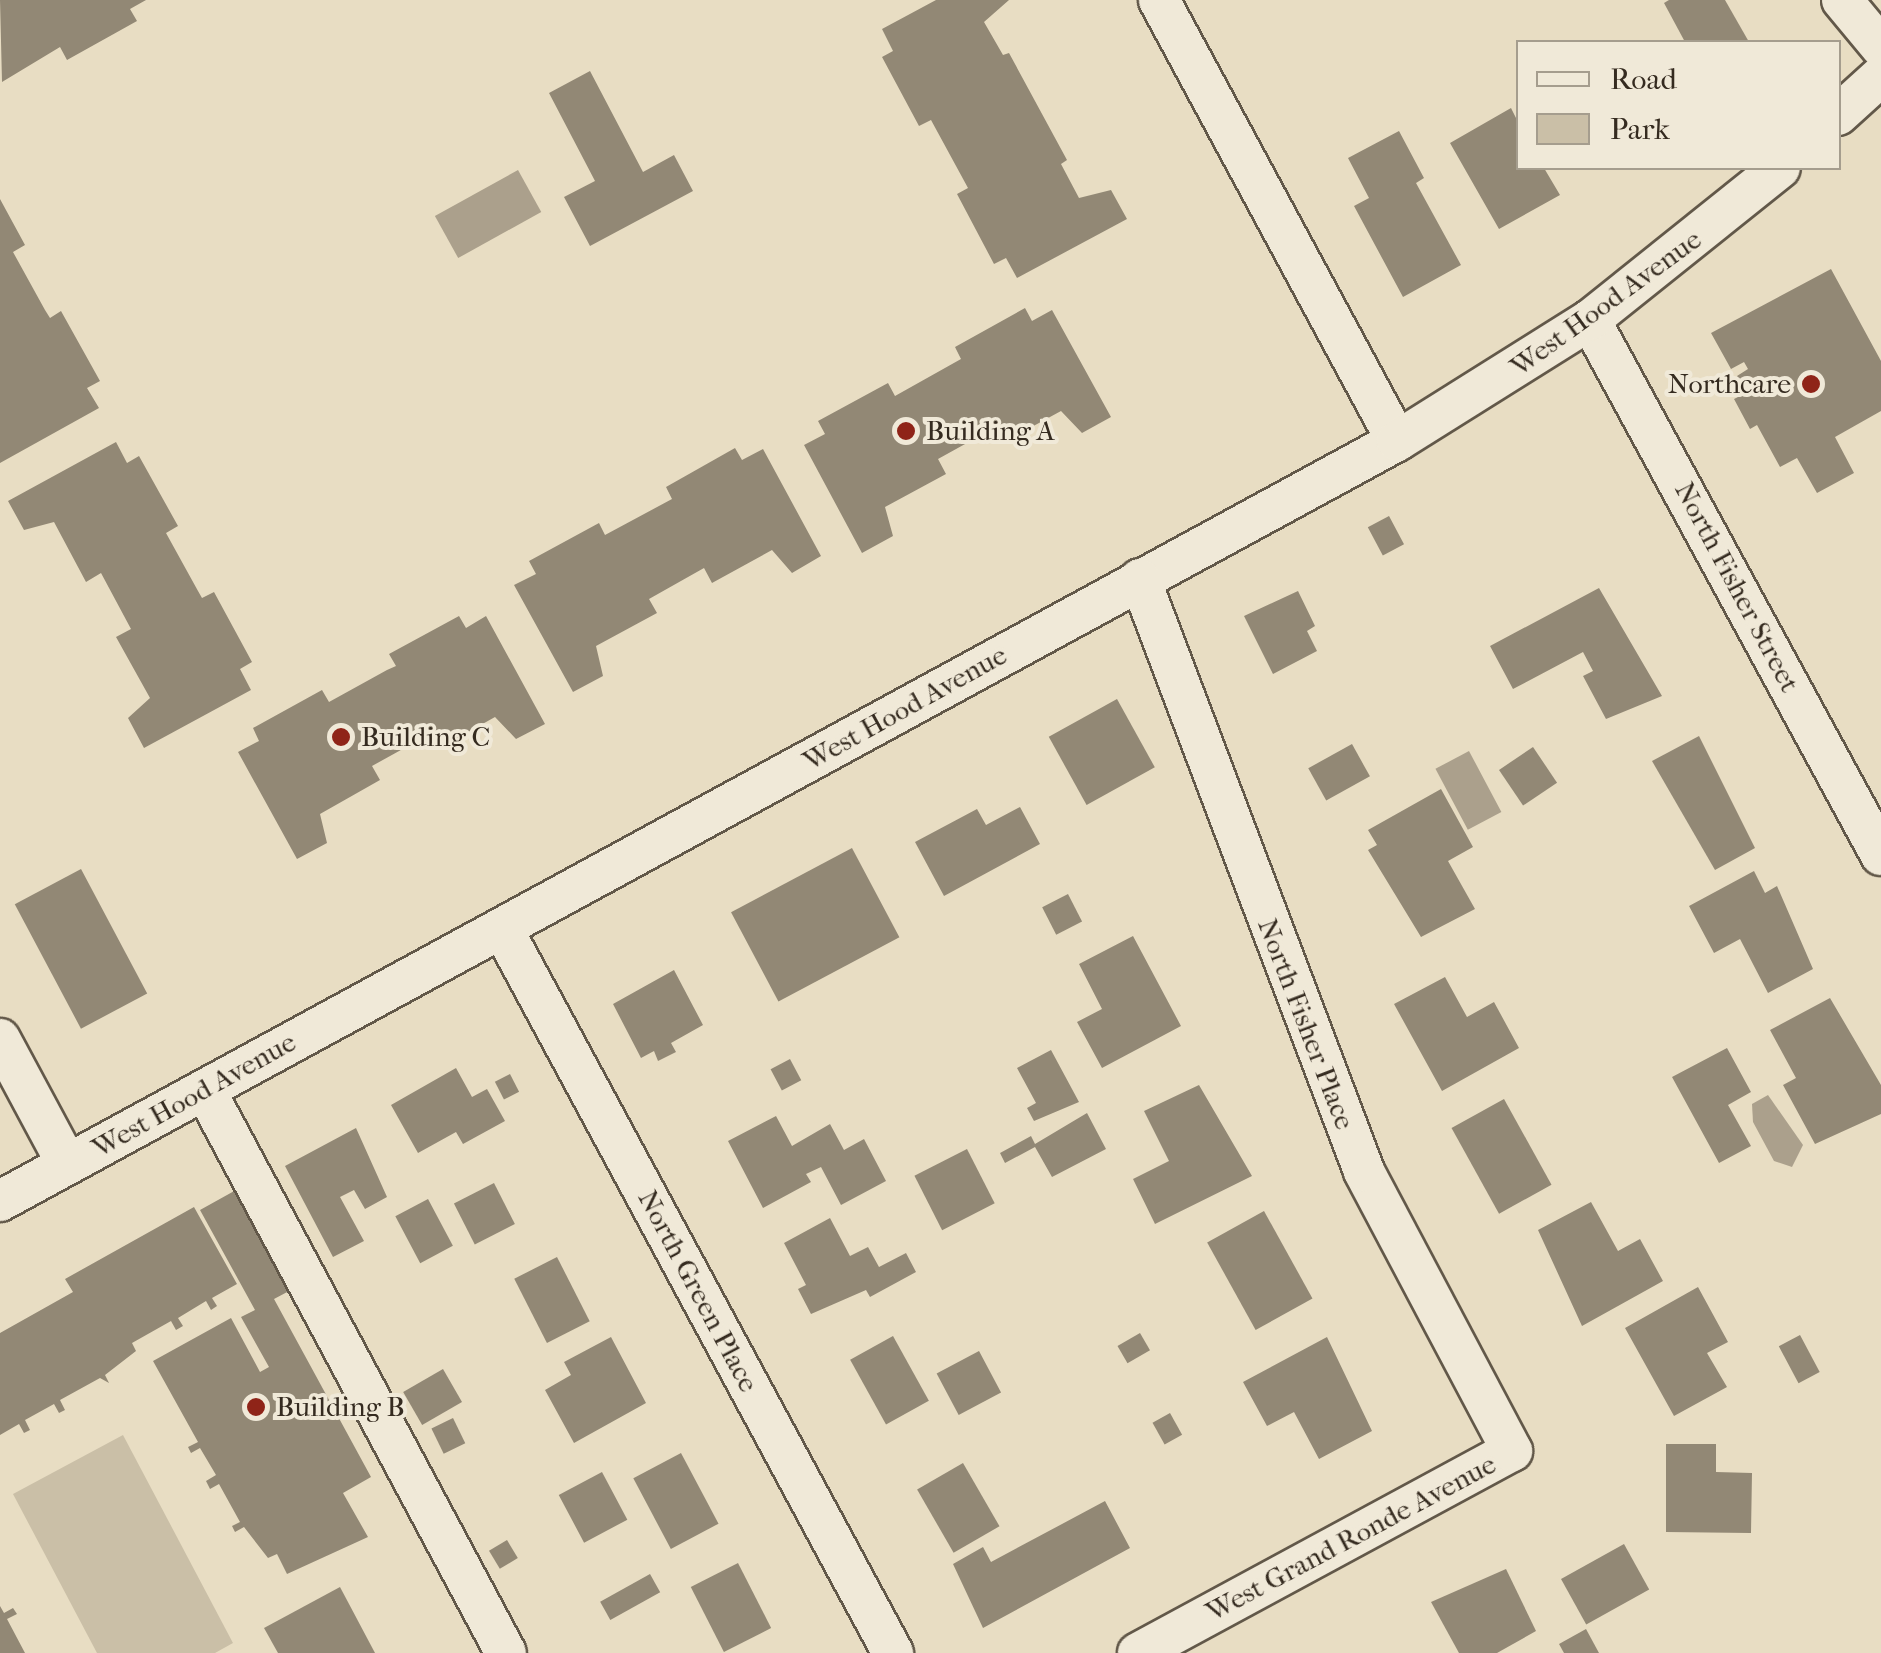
<!DOCTYPE html>
<html>
<head>
<meta charset="utf-8">
<style>
	body { margin:0 }
	#map { position:relative; width:1881px; height:1653px; overflow:hidden; background:#e8ddc3; font-family:"IM FELL French Canon",serif }
	div>[style] { position:absolute }
	[style*='--x'] { left:calc(var(--x)*1px); top:calc(var(--y)*1px); width:calc(var(--w)*1px); rotate:calc(var(--a)*1deg) }
	.green>* { inset:0; background:#cabfa7 }
	.water>* { inset:0; background:#aba08c; transform-origin:0 0 }
	.building>* { inset:0; background:#928875; transform-origin:0 0 }
	.roads { filter:drop-shadow(2px 0 #625849) drop-shadow(-2px 0 #625849) drop-shadow(0 2px #625849) drop-shadow(0 -2px #625849) }
	.minor>* { height:40px; margin:-20px; padding:0 20px; transform-origin:20px; border-radius:20px; background:#f0e9d8 }
	.dots>* { width:28px; height:28px; translate:-50% -50%; box-sizing:border-box; border:5px solid #f0e9d8; border-radius:50% }
	span { translate:-50% -50%; white-space:nowrap; text-align:center; line-height:1.15; -webkit-text-stroke:8px #f0e9d8; paint-order:stroke }
	.street-label { font-size:28px; color:#352b20 }
	.poi-label { font-size:28px; color:#352b20 }
	.right { translate:-100% -50%; text-align:right }
	.left { translate:0 -50%; text-align:left }
	.legend { position:absolute; left:1516px; top:40px; width:325px; height:130px; box-sizing:border-box; background:#f0e9d8; border:2px solid #a59d8e; margin:0; padding:12px 18px; list-style:none; font-size:30px; color:#352b20 }
	.legend li { display:flex; align-items:center; gap:20px; height:50px }
	.legend b { width:50px; border:2px solid #a59d8e }
</style>
</head>
<body>
<div id="map">
	<div class="green">
		<i style="clip-path:polygon(123px 1435px,233px 1643px,215px 1653px,97px 1653px,13px 1494px)"></i>
	</div>
	<div class="water">
		<i style="left:518px;top:170px;width:48px;height:95px;rotate:61deg"></i>
		<i style="left:1469px;top:751px;width:69px;height:38px;rotate:62deg"></i>
		<i style="clip-path:polygon(1768px 1095px,1803px 1145px,1792px 1167px,1774px 1161px,1753px 1122px,1752px 1104px)"></i>
	</div>
	<div class="building">
		<i style="clip-path:polygon(0 0,146px 0,130px 9px,137px 21px,67px 60px,60px 47px,2px 82px)"></i>
		<i style="clip-path:polygon(936px 0,1009px 0,984px 22px,1003px 55px,1009px 53px,1067px 160px,1061px 164px,1079px 198px,1111px 190px,1127px 219px,1017px 278px,1006px 258px,994px 264px,957px 194px,968px 188px,931px 120px,919px 126px,882px 57px,893px 51px,882px 29px)"></i>
		<i style="clip-path:polygon(1669px 0,1725px 0,1749px 42px,1685px 42px,1664px 3px)"></i>
		<i style="clip-path:polygon(590px 71px,643px 172px,674px 155px,693px 191px,590px 246px,564px 197px,595px 181px,549px 93px)"></i>
		<i style="clip-path:polygon(1511px 108px,1518px 122px,1518px 168px,1544px 168px,1560px 195px,1499px 229px,1450px 143px)"></i>
		<i style="clip-path:polygon(1399px 131px,1424px 178px,1416px 183px,1461px 265px,1403px 297px,1354px 206px,1369px 198px,1348px 158px)"></i>
		<i style="clip-path:polygon(0 199px,25px 245px,13px 252px,45px 310px,50px 318px,61px 311px,100px 381px,87px 388px,99px 408px,0 463px)"></i>
		<i style="clip-path:polygon(1831px 269px,1881px 361px,1881px 411px,1835px 437px,1854px 473px,1817px 493px,1797px 458px,1780px 467px,1757px 425px,1750px 429px,1734px 399px,1746px 393px,1737px 376px,1748px 369px,1744px 362px,1731px 369px,1711px 333px)"></i>
		<i style="clip-path:polygon(1025px 308px,1032px 321px,1052px 310px,1111px 417px,1082px 433px,1061px 411px,1002px 443px,994px 428px,938px 459px,946px 474px,885px 507px,893px 536px,862px 553px,804px 445px,825px 434px,818px 421px,888px 383px,895px 396px,961px 359px,955px 347px)"></i>
		<i style="clip-path:polygon(116px 442px,127px 463px,139px 456px,178px 526px,166px 533px,198px 591px,202px 598px,214px 592px,252px 662px,240px 669px,251px 690px,144px 748px,128px 718px,150px 698px,116px 637px,131px 629px,101px 573px,86px 582px,54px 522px,24px 530px,8px 501px)"></i>
		<i style="clip-path:polygon(735px 448px,742px 460px,763px 449px,821px 556px,792px 573px,772px 550px,712px 583px,704px 568px,649px 599px,657px 613px,596px 646px,603px 676px,573px 692px,514px 585px,536px 574px,529px 561px,599px 523px,605px 535px,672px 499px,666px 487px)"></i>
		<i style="left:1389px;top:516px;width:32px;height:24px;rotate:62deg"></i>
		<i style="clip-path:polygon(1599px 588px,1662px 696px,1606px 719px,1583px 676px,1593px 671px,1583px 652px,1513px 689px,1490px 646px)"></i>
		<i style="clip-path:polygon(1298px 591px,1315px 626px,1307px 631px,1317px 651px,1273px 674px,1244px 616px)"></i>
		<i style="clip-path:polygon(459px 616px,466px 628px,486px 616px,545px 724px,516px 739px,495px 717px,436px 750px,428px 735px,372px 766px,380px 780px,320px 814px,327px 843px,297px 859px,238px 752px,259px 741px,253px 728px,322px 690px,329px 702px,387px 670px,396px 666px,389px 654px)"></i>
		<i style="left:1117px;top:699px;width:78px;height:78px;rotate:61deg"></i>
		<i style="clip-path:polygon(1699px 736px,1755px 848px,1715px 870px,1652px 761px)"></i>
		<i style="left:1352px;top:744px;width:37px;height:50px;rotate:61deg"></i>
		<i style="left:1533px;top:747px;width:43px;height:41px;rotate:56deg"></i>
		<i style="clip-path:polygon(1441px 789px,1473px 847px,1448px 861px,1475px 909px,1421px 937px,1368px 850px,1377px 845px,1368px 830px)"></i>
		<i style="clip-path:polygon(1020px 807px,1040px 844px,944px 896px,915px 842px,977px 809px,986px 825px)"></i>
		<i style="left:852px;top:848px;width:101px;height:137px;rotate:62deg"></i>
		<i style="left:81px;top:869px;width:141px;height:75px;rotate:62deg"></i>
		<i style="clip-path:polygon(1754px 871px,1765px 893px,1777px 886px,1813px 969px,1768px 993px,1740px 939px,1714px 953px,1689px 906px)"></i>
		<i style="left:1068px;top:894px;width:31px;height:29px;rotate:63deg"></i>
		<i style="clip-path:polygon(1133px 936px,1181px 1026px,1102px 1068px,1077px 1022px,1102px 1009px,1079px 964px)"></i>
		<i style="clip-path:polygon(674px 970px,703px 1025px,671px 1043px,676px 1052px,658px 1061px,654px 1051px,641px 1058px,613px 1004px)"></i>
		<i style="clip-path:polygon(1445px 977px,1467px 1017px,1494px 1002px,1519px 1048px,1442px 1091px,1394px 1004px)"></i>
		<i style="clip-path:polygon(1830px 998px,1881px 1085px,1881px 1114px,1815px 1144px,1783px 1085px,1796px 1078px,1770px 1030px)"></i>
		<i style="clip-path:polygon(1727px 1048px,1751px 1092px,1728px 1105px,1751px 1146px,1719px 1163px,1672px 1077px)"></i>
		<i style="clip-path:polygon(1051px 1050px,1079px 1102px,1034px 1121px,1027px 1108px,1036px 1103px,1017px 1068px)"></i>
		<i style="left:790px;top:1059px;width:24px;height:22px;rotate:62deg"></i>
		<i style="clip-path:polygon(456px 1068px,472px 1097px,487px 1089px,505px 1121px,463px 1144px,456px 1132px,418px 1153px,391px 1105px)"></i>
		<i style="left:510px;top:1074px;width:20px;height:17px;rotate:63deg"></i>
		<i style="clip-path:polygon(1199px 1085px,1252px 1176px,1155px 1224px,1133px 1179px,1169px 1161px,1144px 1111px)"></i>
		<i style="left:1504px;top:1099px;width:98px;height:60px;rotate:61deg"></i>
		<i style="clip-path:polygon(1087px 1113px,1106px 1149px,1052px 1177px,1035px 1147px,1005px 1163px,1000px 1153px,1031px 1136px,1035px 1144px)"></i>
		<i style="clip-path:polygon(776px 1116px,792px 1146px,830px 1124px,844px 1150px,864px 1139px,886px 1181px,841px 1205px,821px 1167px,806px 1174px,811px 1182px,763px 1208px,728px 1141px)"></i>
		<i style="clip-path:polygon(356px 1128px,387px 1197px,365px 1209px,354px 1190px,340px 1197px,364px 1241px,333px 1257px,285px 1166px)"></i>
		<i style="left:967px;top:1149px;width:61px;height:59px;rotate:63deg"></i>
		<i style="left:494px;top:1183px;width:46px;height:45px;rotate:63deg"></i>
		<i style="clip-path:polygon(236px 1190px,291px 1290px,274px 1299px,371px 1477px,343px 1493px,368px 1537px,287px 1574px,277px 1554px,268px 1558px,244px 1527px,235px 1532px,232px 1526px,240px 1522px,219px 1484px,210px 1489px,206px 1481px,216px 1475px,200px 1448px,191px 1453px,188px 1447px,198px 1442px,153px 1361px,231px 1318px,260px 1372px,269px 1367px,241px 1317px,255px 1310px,200px 1210px)"></i>
		<i style="left:428px;top:1199px;width:53px;height:37px;rotate:62deg"></i>
		<i style="clip-path:polygon(1591px 1202px,1618px 1251px,1640px 1239px,1663px 1281px,1582px 1326px,1538px 1230px)"></i>
		<i style="clip-path:polygon(194px 1207px,237px 1284px,212px 1298px,217px 1306px,211px 1310px,206px 1301px,178px 1318px,183px 1326px,176px 1330px,171px 1321px,132px 1343px,136px 1351px,105px 1375px,109px 1383px,100px 1378px,60px 1400px,65px 1410px,59px 1413px,54px 1404px,25px 1420px,30px 1430px,24px 1433px,19px 1424px,0 1435px,0 1333px,73px 1292px,65px 1279px)"></i>
		<i style="left:1264px;top:1211px;width:100px;height:65px;rotate:61deg"></i>
		<i style="clip-path:polygon(830px 1218px,850px 1256px,868px 1247px,879px 1267px,906px 1253px,916px 1272px,870px 1297px,866px 1290px,811px 1314px,798px 1289px,806px 1285px,784px 1243px)"></i>
		<i style="left:557px;top:1257px;width:72px;height:48px;rotate:63deg"></i>
		<i style="clip-path:polygon(1698px 1287px,1728px 1342px,1707px 1353px,1727px 1387px,1674px 1416px,1625px 1328px)"></i>
		<i style="left:1140px;top:1333px;width:20px;height:26px;rotate:60deg"></i>
		<i style="left:1800px;top:1335px;width:42px;height:24px;rotate:62deg"></i>
		<i style="left:893px;top:1336px;width:74px;height:49px;rotate:61deg"></i>
		<i style="clip-path:polygon(611px 1337px,646px 1403px,574px 1443px,545px 1390px,571px 1375px,564px 1362px)"></i>
		<i style="clip-path:polygon(1327px 1337px,1372px 1431px,1319px 1459px,1294px 1412px,1267px 1426px,1243px 1382px)"></i>
		<i style="left:979px;top:1351px;width:47px;height:48px;rotate:62deg"></i>
		<i style="left:443px;top:1369px;width:38px;height:46px;rotate:60deg"></i>
		<i style="left:1170px;top:1413px;width:25px;height:20px;rotate:61deg"></i>
		<i style="left:453px;top:1418px;width:28px;height:24px;rotate:64deg"></i>
		<i style="clip-path:polygon(1666px 1444px,1716px 1444px,1716px 1472px,1752px 1473px,1751px 1533px,1666px 1532px)"></i>
		<i style="left:681px;top:1453px;width:80px;height:54px;rotate:62deg"></i>
		<i style="left:963px;top:1463px;width:73px;height:53px;rotate:60deg"></i>
		<i style="left:602px;top:1472px;width:54px;height:49px;rotate:62deg"></i>
		<i style="clip-path:polygon(1105px 1501px,1130px 1548px,983px 1628px,953px 1564px,983px 1547px,991px 1562px)"></i>
		<i style="left:507px;top:1540px;width:21px;height:21px;rotate:59deg"></i>
		<i style="left:1624px;top:1544px;width:52px;height:72px;rotate:61deg"></i>
		<i style="left:738px;top:1563px;width:73px;height:53px;rotate:63deg"></i>
		<i style="clip-path:polygon(1506px 1569px,1536px 1631px,1497px 1653px,1459px 1653px,1431px 1602px)"></i>
		<i style="left:650px;top:1574px;width:21px;height:57px;rotate:61deg"></i>
		<i style="clip-path:polygon(340px 1587px,375px 1653px,278px 1653px,264px 1628px)"></i>
		<i style="clip-path:polygon(0 1606px,4px 1613px,13px 1608px,17px 1614px,7px 1619px,25px 1653px,0 1653px)"></i>
		<i style="clip-path:polygon(1586px 1629px,1599px 1653px,1564px 1653px,1559px 1644px)"></i>
	</div>
	<div class="roads">
		<div class="minor">
			<i style="--x:1159;--y:0;--w:501;--a:61.65"></i>
			<i style="--x:1842;--y:0;--w:61;--a:50.3"></i>
			<i style="--x:1838;--y:115;--w:58;--a:-42.2"></i>
			<i style="--x:1590;--y:320;--w:609;--a:61.46"></i>
			<i style="--x:502;--y:928;--w:824;--a:61.66"></i>
			<i style="--x:0;--y:1039;--w:142;--a:61.8"></i>
			<i style="--x:205;--y:1090;--w:638;--a:61.87"></i>
			<i style="--x:0;--y:1201;--w:1590;--a:-28.55"></i>
			<i style="--x:1397;--y:441;--w:228;--a:-32.1"></i>
			<i style="--x:1590;--y:320;--w:243;--a:-38.7"></i>
			<i style="--x:1138;--y:1653;--w:425;--a:-28.4"></i>
			<i style="--x:1512;--y:1451;--w:317;--a:-117.9"></i>
			<i style="--x:1364;--y:1171;--w:633;--a:-110.73"></i>
		</div>
	</div>
	<div class="dots">
		<i style="left:1811px;top:384px;background:#8f2418"></i>
		<i style="left:906px;top:431px;background:#8f2418"></i>
		<i style="left:341px;top:737px;background:#8f2418"></i>
		<i style="left:256px;top:1407px;background:#8f2418"></i>
	</div>
	<div class="street-label">
		<span style="left:1606px;top:303px;rotate:-36deg">West Hood Avenue</span>
		<span style="left:1737px;top:587px;rotate:62deg">North Fisher Street</span>
		<span style="left:905px;top:708px;rotate:-29deg">West Hood Avenue</span>
		<span style="left:1306px;top:1024px;rotate:69deg">North Fisher Place</span>
		<span style="left:194px;top:1095px;rotate:-29deg">West Hood Avenue</span>
		<span style="left:698px;top:1291px;rotate:62deg">North Green Place</span>
		<span style="left:1351px;top:1538px;rotate:-28deg">West Grand Ronde Avenue</span>
	</div>
	<div class="poi-label">
		<span class="right" style="left:1791px;top:384px">Northcare</span>
		<span class="left" style="left:926px;top:431px">Building A</span>
		<span class="left" style="left:361px;top:737px">Building C</span>
		<span class="left" style="left:276px;top:1407px">Building B</span>
	</div>
	<ul class="legend">
	<li><b style="height:12px;background:#f0e9d8"></b>Road</li>
	<li><b style="height:28px;background:#cabfa7"></b>Park</li>
	</ul>
</div>
</body>
</html>
